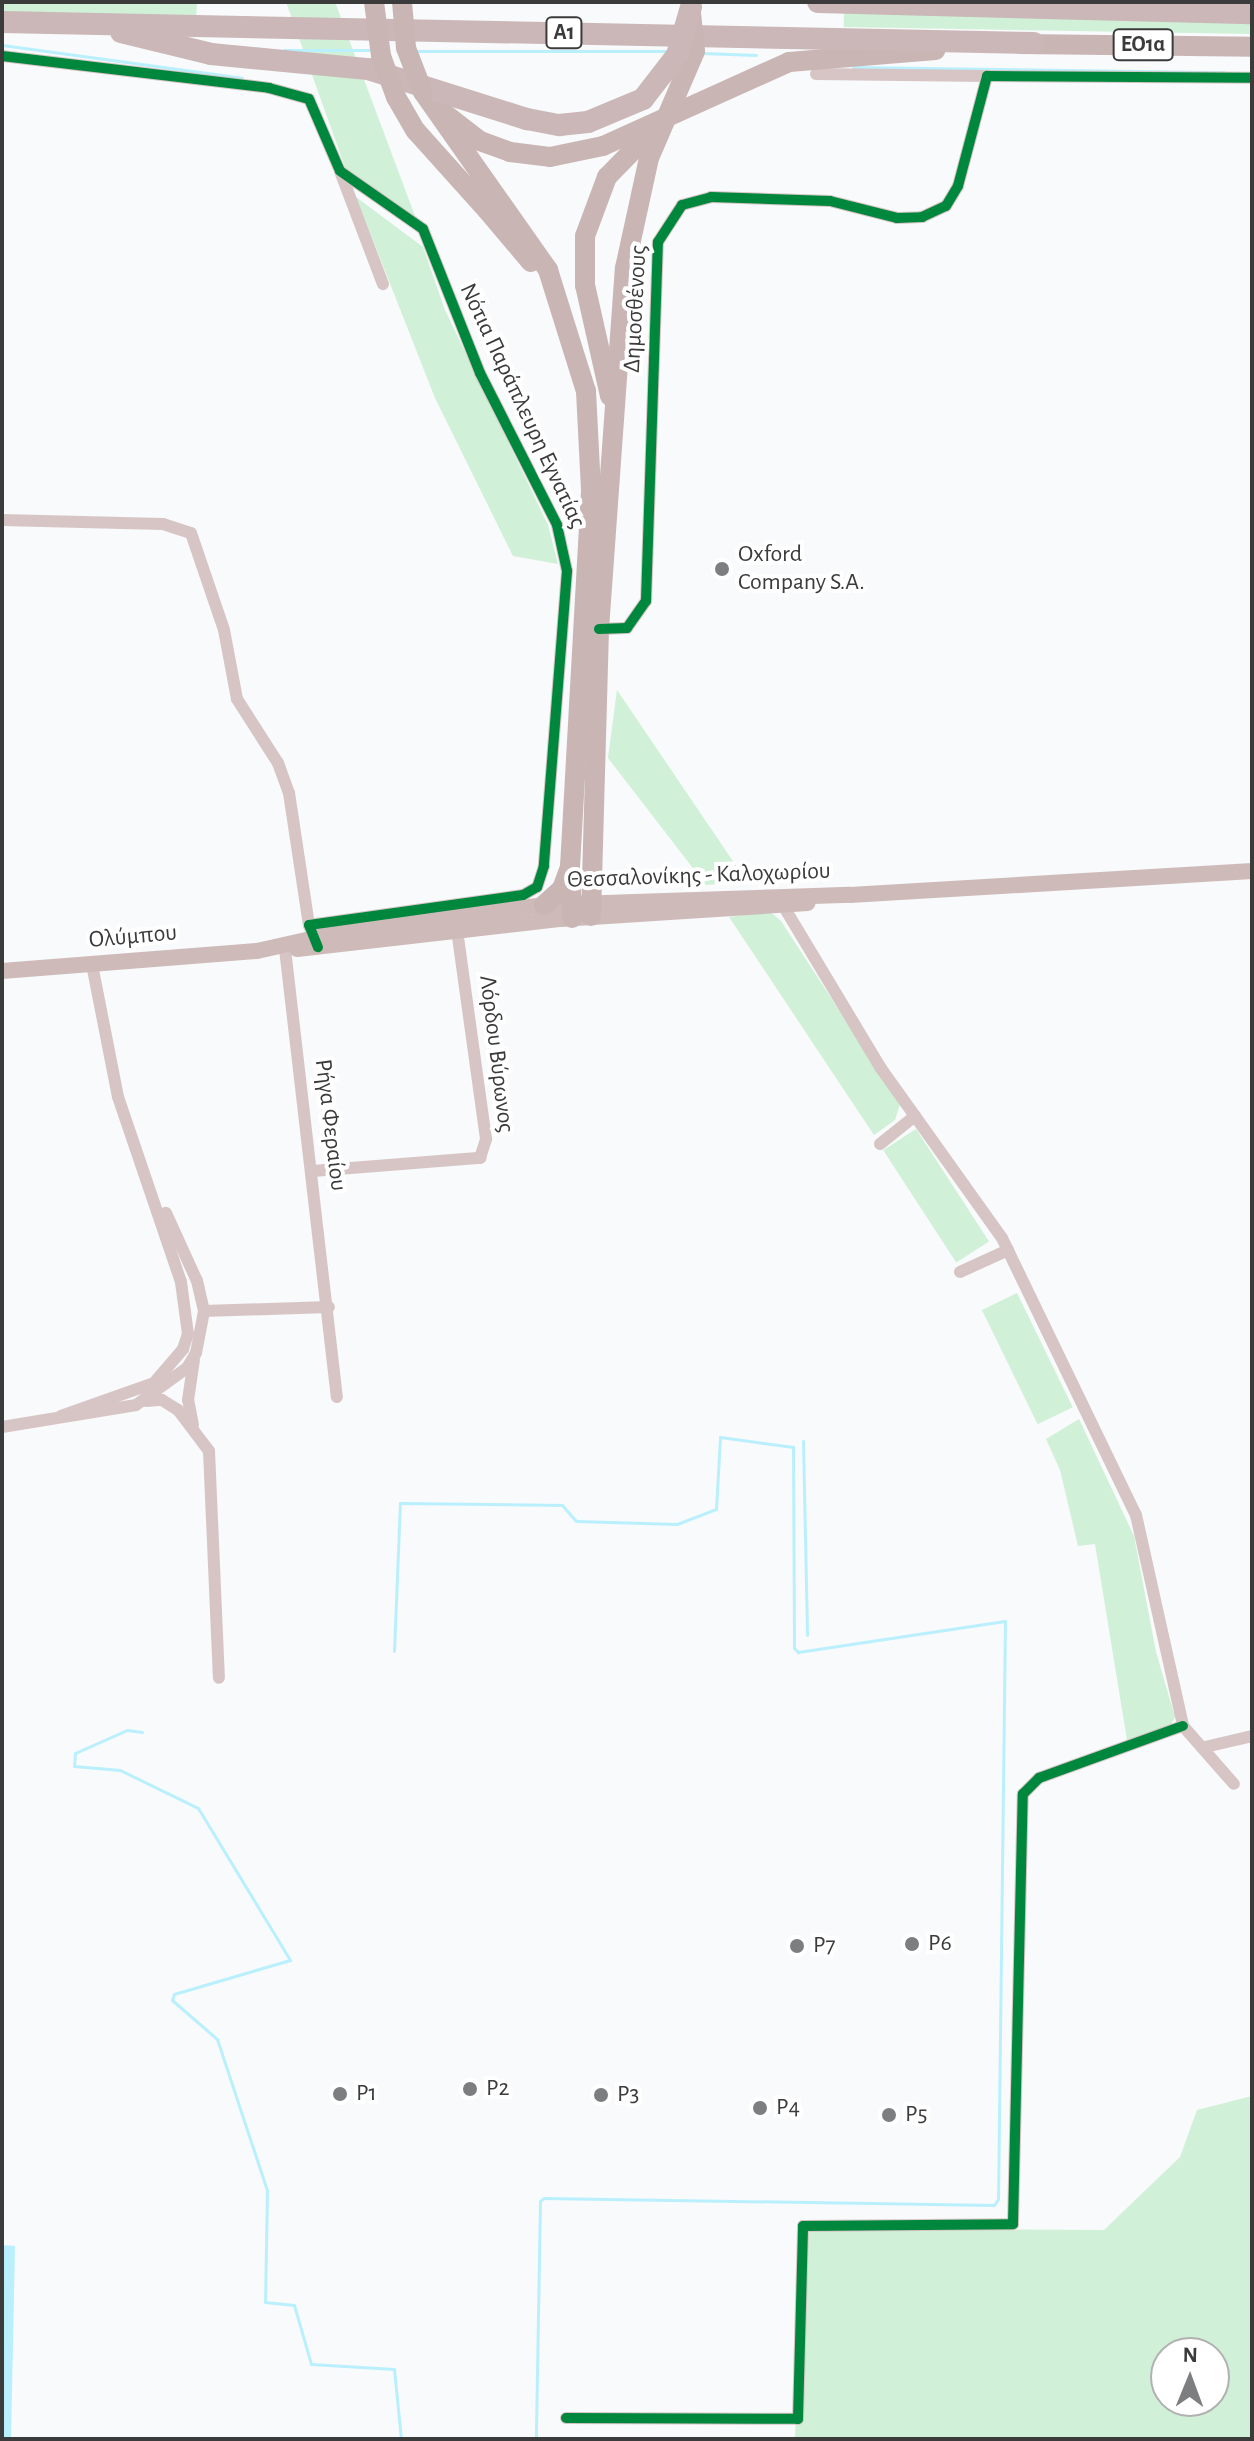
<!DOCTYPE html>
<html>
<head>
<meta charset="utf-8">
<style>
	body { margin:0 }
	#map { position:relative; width:1254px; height:2441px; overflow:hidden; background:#f8fafb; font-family:"Alegreya Sans",sans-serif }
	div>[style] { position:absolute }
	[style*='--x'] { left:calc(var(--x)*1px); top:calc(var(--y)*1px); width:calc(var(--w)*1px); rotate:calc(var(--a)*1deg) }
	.green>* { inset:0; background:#d0f0d7; transform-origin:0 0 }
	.water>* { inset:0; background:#baf0fd }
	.stream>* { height:3px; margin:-1.5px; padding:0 1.5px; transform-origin:1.5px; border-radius:1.5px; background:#baf0fd }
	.minor>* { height:12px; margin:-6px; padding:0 6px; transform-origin:6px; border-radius:6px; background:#d7c5c5 }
	.secondary>* { height:16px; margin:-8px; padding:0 8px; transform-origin:8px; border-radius:8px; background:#cfbaba }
	.trunk>* { height:20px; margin:-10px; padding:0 10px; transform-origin:10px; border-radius:10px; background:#cab5b5 }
	.motorway>* { height:22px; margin:-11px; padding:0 11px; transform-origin:11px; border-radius:11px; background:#cbb7b7 }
	.trunk-bridge>* { height:20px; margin:-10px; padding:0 10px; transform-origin:10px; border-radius:10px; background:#cab5b5 }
	.motorway-bridge>* { height:22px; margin:-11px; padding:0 11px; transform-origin:11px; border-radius:11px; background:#cbb7b7 }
	.cycleway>* { height:10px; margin:-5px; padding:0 5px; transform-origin:5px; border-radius:5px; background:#00873e }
	.dots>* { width:22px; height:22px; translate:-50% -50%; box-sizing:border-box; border:4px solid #fff; border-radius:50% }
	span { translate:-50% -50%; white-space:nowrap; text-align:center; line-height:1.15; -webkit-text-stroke:8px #fff; paint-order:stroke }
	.shield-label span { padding:2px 6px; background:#fff; border:2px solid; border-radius:6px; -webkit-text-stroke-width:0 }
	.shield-label { font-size:22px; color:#3b3b3c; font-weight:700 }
	.street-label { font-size:24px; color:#3b3b3c }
	.poi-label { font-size:24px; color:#3b3b3c }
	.left { translate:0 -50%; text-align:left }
	.frame { position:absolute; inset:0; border:4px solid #3b3b3c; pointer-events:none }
	.north { position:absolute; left:1150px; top:2337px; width:80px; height:80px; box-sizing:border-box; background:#fff; border:2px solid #b1b1b1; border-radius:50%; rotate:1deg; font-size:22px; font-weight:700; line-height:32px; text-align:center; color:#3b3b3c }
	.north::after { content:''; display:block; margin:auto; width:28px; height:36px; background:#7d7e7f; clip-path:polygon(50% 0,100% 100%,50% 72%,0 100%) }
</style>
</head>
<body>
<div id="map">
	<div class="green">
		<i style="clip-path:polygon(2px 2px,197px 2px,196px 20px,2px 15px)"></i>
		<i style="clip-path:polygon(286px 2px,335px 2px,415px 216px,345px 167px)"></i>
		<i style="left:844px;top:12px;width:408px;height:15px;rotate:1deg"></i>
		<i style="clip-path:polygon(356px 197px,423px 247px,445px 310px,548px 525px,558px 564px,513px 556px,435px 398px)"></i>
		<i style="clip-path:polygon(617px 690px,747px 882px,706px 885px,608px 758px)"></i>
		<i style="clip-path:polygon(769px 911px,781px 921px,900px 1104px,895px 1120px,874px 1135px,729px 917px)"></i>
		<i style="left:916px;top:1129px;width:134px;height:39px;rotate:57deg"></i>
		<i style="left:1017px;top:1293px;width:127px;height:39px;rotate:64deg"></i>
		<i style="clip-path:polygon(1079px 1419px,1134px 1536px,1156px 1652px,1175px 1717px,1170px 1726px,1127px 1740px,1095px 1544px,1078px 1546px,1060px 1470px,1046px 1439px)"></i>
		<i style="clip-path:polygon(evenodd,1252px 2096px,1252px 2439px,795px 2439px,801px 2228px,1104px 2230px,1180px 2157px,1197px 2110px,1252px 2096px,1166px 2353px,1214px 2353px,1214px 2401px,1166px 2401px,1166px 2353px)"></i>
	</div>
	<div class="water">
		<i style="clip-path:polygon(2px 2245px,15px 2246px,11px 2439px,2px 2439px)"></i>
	</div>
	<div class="stream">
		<i style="--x:2;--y:45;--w:242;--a:7.8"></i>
		<i style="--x:284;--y:50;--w:88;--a:0"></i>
		<i style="--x:415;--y:51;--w:252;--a:0"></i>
		<i style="--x:702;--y:53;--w:54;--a:2.1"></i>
		<i style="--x:853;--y:67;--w:371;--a:0.8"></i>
		<i style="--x:803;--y:1441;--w:194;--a:88.8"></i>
		<i style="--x:394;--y:1651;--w:148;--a:-87.7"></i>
		<i style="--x:400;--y:1503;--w:162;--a:0.7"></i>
		<i style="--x:562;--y:1505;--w:21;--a:49"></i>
		<i style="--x:576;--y:1521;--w:101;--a:1.7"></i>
		<i style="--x:677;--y:1524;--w:42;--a:-21"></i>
		<i style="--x:716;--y:1509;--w:72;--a:-86.8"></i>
		<i style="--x:720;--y:1437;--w:74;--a:7.8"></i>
		<i style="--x:793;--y:1447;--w:201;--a:89.7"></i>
		<i style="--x:794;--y:1648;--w:6;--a:45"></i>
		<i style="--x:798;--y:1652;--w:209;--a:-8.5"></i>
		<i style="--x:1005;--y:1621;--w:578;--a:90.69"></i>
		<i style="--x:998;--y:2199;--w:7;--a:124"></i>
		<i style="--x:994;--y:2205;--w:450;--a:-179.1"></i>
		<i style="--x:544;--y:2198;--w:5;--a:143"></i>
		<i style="--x:540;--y:2201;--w:238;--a:91"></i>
		<i style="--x:142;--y:1732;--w:15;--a:-172"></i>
		<i style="--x:127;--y:1730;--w:57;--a:156.1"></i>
		<i style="--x:75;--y:1753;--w:13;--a:94"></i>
		<i style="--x:74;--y:1766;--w:46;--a:5"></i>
		<i style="--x:120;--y:1770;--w:87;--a:26"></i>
		<i style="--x:198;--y:1808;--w:178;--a:58.8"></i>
		<i style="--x:290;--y:1960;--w:121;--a:163.7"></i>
		<i style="--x:174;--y:1994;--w:6;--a:108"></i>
		<i style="--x:172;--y:2000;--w:60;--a:40.9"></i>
		<i style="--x:217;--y:2039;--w:159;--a:71.7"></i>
		<i style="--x:267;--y:2190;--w:112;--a:91"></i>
		<i style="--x:265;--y:2302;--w:29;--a:6"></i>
		<i style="--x:294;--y:2305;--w:61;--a:73.9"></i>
		<i style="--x:311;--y:2364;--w:83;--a:3.4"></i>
		<i style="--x:394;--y:2369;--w:70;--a:84.3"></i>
	</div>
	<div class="minor">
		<i style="--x:2;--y:56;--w:269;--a:6.8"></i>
		<i style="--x:269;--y:88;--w:41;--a:15.4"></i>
		<i style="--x:309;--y:99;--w:78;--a:66.7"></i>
		<i style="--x:340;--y:171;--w:101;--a:34.9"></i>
		<i style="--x:423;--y:229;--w:155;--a:68.4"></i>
		<i style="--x:480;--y:373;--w:170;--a:63.1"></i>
		<i style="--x:557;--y:525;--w:47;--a:77.7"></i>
		<i style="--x:567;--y:571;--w:296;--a:94.5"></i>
		<i style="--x:544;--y:866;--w:22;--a:108"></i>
		<i style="--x:537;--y:887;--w:16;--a:150"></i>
		<i style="--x:523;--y:895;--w:216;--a:172"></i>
		<i style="--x:309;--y:925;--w:22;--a:69"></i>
		<i style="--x:816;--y:74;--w:171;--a:0.7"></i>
		<i style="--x:340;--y:171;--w:121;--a:69.2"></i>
		<i style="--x:2;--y:520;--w:161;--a:1.4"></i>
		<i style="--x:163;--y:524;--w:29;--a:18"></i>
		<i style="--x:191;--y:533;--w:102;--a:71.2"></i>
		<i style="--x:224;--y:630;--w:70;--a:79.3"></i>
		<i style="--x:237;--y:699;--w:76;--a:57.4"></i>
		<i style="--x:278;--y:763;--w:32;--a:70"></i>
		<i style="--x:289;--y:793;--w:134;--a:81.4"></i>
		<i style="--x:599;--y:629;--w:28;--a:-2"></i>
		<i style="--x:627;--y:628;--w:33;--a:-55"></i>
		<i style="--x:646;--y:601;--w:359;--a:-88.1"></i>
		<i style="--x:658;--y:242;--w:44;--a:-57"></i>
		<i style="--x:682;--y:205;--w:30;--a:-15"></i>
		<i style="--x:711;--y:197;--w:119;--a:1.9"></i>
		<i style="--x:830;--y:201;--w:69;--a:14.2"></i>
		<i style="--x:897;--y:218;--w:25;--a:-2"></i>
		<i style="--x:922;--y:217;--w:26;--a:-25"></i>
		<i style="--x:946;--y:206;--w:23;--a:-59"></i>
		<i style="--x:958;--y:186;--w:114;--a:-75.2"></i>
		<i style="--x:987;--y:76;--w:265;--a:0.4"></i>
		<i style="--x:784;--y:907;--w:187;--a:59"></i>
		<i style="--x:880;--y:1067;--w:210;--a:54.5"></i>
		<i style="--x:1002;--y:1238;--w:308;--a:64.2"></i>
		<i style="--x:1136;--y:1515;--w:216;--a:77.4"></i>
		<i style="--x:1183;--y:1726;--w:77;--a:48.7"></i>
		<i style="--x:285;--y:949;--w:451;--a:83.4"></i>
		<i style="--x:880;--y:1144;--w:45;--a:-38.7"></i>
		<i style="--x:313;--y:1171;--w:168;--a:-4.5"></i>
		<i style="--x:480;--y:1158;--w:20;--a:-72"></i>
		<i style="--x:486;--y:1139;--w:211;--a:-97.9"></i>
		<i style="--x:960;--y:1272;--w:53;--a:-24.6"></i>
		<i style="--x:204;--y:1311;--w:125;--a:-1.8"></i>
		<i style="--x:146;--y:1401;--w:16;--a:-4"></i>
		<i style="--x:162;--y:1400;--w:19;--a:32"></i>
		<i style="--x:178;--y:1410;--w:51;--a:52.9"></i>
		<i style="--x:209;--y:1451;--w:227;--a:87.5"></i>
		<i style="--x:61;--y:1416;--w:99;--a:-19.5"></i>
		<i style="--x:154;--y:1383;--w:45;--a:-49.5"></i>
		<i style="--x:183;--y:1349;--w:16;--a:-72"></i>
		<i style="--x:188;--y:1334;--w:52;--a:-97.7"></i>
		<i style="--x:181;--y:1282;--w:195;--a:-108.8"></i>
		<i style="--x:118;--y:1097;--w:136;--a:-101.1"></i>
		<i style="--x:193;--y:1425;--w:25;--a:-101"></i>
		<i style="--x:188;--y:1400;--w:40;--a:-81.5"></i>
		<i style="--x:2;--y:1427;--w:136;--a:-9.3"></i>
		<i style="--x:136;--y:1405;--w:63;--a:-36"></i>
		<i style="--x:187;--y:1368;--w:17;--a:-59"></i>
		<i style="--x:196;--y:1353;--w:43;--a:-79.2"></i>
		<i style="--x:204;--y:1311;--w:31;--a:-103"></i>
		<i style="--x:197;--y:1281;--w:75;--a:-114.5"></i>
		<i style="--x:1205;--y:1747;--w:48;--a:-13.2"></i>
		<i style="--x:566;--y:2418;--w:232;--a:0.2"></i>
		<i style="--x:798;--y:2419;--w:193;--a:-88.5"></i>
		<i style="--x:803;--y:2226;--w:210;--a:-0.5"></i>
		<i style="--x:1013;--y:2224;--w:430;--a:-88.7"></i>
		<i style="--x:1023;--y:1794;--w:23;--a:-45"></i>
		<i style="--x:1039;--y:1778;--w:153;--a:-19.9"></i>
	</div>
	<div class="secondary">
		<i style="--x:297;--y:949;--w:266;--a:-6.5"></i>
		<i style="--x:561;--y:919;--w:247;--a:-3.7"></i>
		<i style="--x:2;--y:971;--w:256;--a:-4.5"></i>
		<i style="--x:257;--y:951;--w:106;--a:-12.6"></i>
		<i style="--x:360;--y:928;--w:185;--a:-7.1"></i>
		<i style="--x:544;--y:905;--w:306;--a:-1.9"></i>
		<i style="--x:850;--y:895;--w:403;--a:-3.4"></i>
	</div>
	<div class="trunk">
		<i style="--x:1020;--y:44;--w:232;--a:0.7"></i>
		<i style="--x:423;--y:92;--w:218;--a:54.9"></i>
		<i style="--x:548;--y:270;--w:127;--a:72.6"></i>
		<i style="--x:586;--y:391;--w:100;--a:87.1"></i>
		<i style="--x:591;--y:491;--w:376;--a:93.2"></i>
		<i style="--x:570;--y:866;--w:52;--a:87.8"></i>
		<i style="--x:445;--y:114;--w:44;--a:37.6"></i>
		<i style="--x:480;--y:141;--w:32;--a:20"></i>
		<i style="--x:510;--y:152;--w:40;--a:7.1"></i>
		<i style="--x:550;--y:157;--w:54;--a:-11.7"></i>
		<i style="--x:603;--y:146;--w:204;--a:-24.3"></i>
		<i style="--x:789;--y:62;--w:147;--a:-4.7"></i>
		<i style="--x:487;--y:210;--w:68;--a:49.8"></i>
		<i style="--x:610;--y:396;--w:114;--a:-102.7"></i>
		<i style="--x:585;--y:285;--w:49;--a:-90"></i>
		<i style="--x:585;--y:236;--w:63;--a:-69.6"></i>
		<i style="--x:607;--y:177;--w:66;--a:-45.6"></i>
		<i style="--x:544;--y:905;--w:24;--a:-42"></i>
		<i style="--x:562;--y:889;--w:20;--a:-70"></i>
		<i style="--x:591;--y:916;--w:287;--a:-88.4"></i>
		<i style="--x:599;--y:629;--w:362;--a:-85.9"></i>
	</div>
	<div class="motorway">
		<i style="--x:818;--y:2;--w:434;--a:1.5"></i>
		<i style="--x:2;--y:22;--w:1032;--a:1.17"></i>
		<i style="--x:121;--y:32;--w:93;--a:13.7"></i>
		<i style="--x:211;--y:54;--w:158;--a:5.5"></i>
		<i style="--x:368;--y:69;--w:167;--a:17.5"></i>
	</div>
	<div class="trunk-bridge">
		<i style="--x:374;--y:2;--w:54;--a:82.6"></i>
		<i style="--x:381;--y:56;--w:44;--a:69.9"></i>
		<i style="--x:396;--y:97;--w:39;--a:60"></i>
		<i style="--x:416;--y:131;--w:106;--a:48.1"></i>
		<i style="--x:402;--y:2;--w:46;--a:85"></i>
		<i style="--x:406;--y:48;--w:47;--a:68.9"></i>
		<i style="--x:625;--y:268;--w:113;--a:-77.7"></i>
		<i style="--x:649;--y:158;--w:116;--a:-66.7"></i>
		<i style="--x:695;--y:51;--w:39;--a:-96"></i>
	</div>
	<div class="motorway-bridge">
		<i style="--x:527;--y:119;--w:33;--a:11"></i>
		<i style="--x:559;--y:125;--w:29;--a:-6"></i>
		<i style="--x:588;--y:122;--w:60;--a:-22.7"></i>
		<i style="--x:643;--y:99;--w:56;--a:-52.3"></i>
		<i style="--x:677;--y:55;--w:50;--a:-73.7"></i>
	</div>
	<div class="cycleway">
		<i style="--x:2;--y:56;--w:269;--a:6.8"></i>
		<i style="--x:269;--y:88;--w:41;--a:15.4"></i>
		<i style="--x:309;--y:99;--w:78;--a:66.7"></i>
		<i style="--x:340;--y:171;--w:101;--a:34.9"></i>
		<i style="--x:423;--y:229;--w:155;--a:68.4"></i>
		<i style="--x:480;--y:373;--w:170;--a:63.1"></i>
		<i style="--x:557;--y:525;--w:47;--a:77.7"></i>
		<i style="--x:567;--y:571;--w:296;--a:94.5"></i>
		<i style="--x:544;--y:866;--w:22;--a:108"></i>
		<i style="--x:537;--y:887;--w:16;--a:150"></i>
		<i style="--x:523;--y:895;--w:216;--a:172"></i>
		<i style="--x:309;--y:925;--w:24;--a:68"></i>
		<i style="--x:599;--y:629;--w:28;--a:-2"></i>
		<i style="--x:627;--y:628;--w:33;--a:-55"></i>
		<i style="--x:646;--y:601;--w:359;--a:-88.1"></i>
		<i style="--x:658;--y:242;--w:44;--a:-57"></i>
		<i style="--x:682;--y:205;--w:30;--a:-15"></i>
		<i style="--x:711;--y:197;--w:119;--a:1.9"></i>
		<i style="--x:830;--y:201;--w:69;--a:14.2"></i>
		<i style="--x:897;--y:218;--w:25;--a:-2"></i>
		<i style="--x:922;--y:217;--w:26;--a:-25"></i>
		<i style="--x:946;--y:206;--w:23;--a:-59"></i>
		<i style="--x:958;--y:186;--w:114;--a:-75.2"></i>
		<i style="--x:987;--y:76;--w:265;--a:0.4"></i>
		<i style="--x:566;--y:2418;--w:232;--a:0.2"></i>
		<i style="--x:798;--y:2419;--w:193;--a:-88.5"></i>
		<i style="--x:803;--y:2226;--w:210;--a:-0.5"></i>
		<i style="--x:1013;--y:2224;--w:430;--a:-88.7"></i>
		<i style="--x:1023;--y:1794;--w:23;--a:-45"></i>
		<i style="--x:1039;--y:1778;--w:153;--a:-19.9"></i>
	</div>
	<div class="dots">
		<i style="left:722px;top:569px;background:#7d7e7f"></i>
		<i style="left:912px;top:1944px;background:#7d7e7f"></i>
		<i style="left:797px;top:1946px;background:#7d7e7f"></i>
		<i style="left:470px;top:2089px;background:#7d7e7f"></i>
		<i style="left:340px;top:2094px;background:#7d7e7f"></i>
		<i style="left:601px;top:2095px;background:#7d7e7f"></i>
		<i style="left:760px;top:2108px;background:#7d7e7f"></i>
		<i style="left:889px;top:2115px;background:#7d7e7f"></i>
	</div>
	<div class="shield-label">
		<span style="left:564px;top:33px">Α1</span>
		<span style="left:1143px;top:45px">ΕΟ1α</span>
	</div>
	<div class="street-label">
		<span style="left:636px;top:309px;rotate:-87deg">Δημοσθένους</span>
		<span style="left:522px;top:406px;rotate:65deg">Νότια Παράπλευρη Εγνατίας</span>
		<span style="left:699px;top:876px;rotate:-2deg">Θεσσαλονίκης - Καλοχωρίου</span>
		<span style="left:133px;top:937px;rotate:-5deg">Ολύμπου</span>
		<span style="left:496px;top:1054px;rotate:83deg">Λόρδου Βύρωνος</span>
		<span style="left:330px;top:1125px;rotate:83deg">Ρήγα Φεραίου</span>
	</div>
	<div class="poi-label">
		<span class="left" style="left:738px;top:569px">Oxford<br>Company S.A.</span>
		<span class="left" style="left:928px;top:1944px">P6</span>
		<span class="left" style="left:813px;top:1946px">P7</span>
		<span class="left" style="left:486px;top:2089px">P2</span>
		<span class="left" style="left:356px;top:2094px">P1</span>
		<span class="left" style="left:617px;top:2095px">P3</span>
		<span class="left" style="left:776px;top:2108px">P4</span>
		<span class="left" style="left:905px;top:2115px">P5</span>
	</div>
	<div class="frame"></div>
	<div class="north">N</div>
</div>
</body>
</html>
